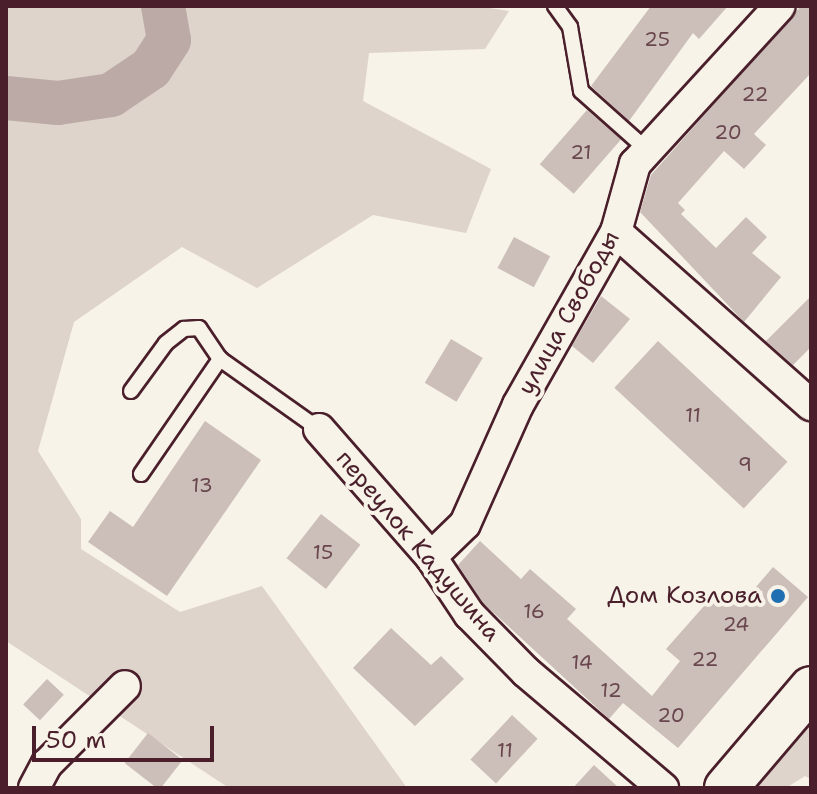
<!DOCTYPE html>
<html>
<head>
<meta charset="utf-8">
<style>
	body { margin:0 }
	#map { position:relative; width:817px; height:794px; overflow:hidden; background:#f7f3e8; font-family:"Shantell Sans",sans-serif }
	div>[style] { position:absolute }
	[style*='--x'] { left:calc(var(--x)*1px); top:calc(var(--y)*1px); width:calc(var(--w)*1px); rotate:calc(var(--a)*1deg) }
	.green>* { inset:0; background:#ded4cc }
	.river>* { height:44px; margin:-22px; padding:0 22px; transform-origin:22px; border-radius:22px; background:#bcaaa7 }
	.building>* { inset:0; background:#ccbfb9; transform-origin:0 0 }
	.roads { filter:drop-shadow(2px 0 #4a1f2b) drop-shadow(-2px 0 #4a1f2b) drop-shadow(0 2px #4a1f2b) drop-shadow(0 -2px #4a1f2b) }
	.service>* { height:14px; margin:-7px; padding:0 7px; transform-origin:7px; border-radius:7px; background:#f7f3e8 }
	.minor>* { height:30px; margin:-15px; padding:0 15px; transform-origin:15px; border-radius:15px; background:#f7f3e8 }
	.secondary>* { height:42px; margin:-21px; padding:0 21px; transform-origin:21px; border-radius:21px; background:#f7f3e8 }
	.dots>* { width:22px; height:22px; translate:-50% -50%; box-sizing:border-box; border:4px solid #f7f3e8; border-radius:50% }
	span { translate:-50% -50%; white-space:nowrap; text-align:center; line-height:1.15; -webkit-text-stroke:8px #f7f3e8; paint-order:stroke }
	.number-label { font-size:20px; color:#6a474e }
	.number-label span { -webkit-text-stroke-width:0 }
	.street-label { font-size:24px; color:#4a1f2b }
	.poi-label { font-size:24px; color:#4a1f2b }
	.right { translate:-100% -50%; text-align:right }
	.frame { position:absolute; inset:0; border:8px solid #4a1f2b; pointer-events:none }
	.scale { position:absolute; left:32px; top:726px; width:182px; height:36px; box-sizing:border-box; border:4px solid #4a1f2b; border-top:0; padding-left:10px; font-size:24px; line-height:28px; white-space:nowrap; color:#4a1f2b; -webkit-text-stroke:6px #f7f3e8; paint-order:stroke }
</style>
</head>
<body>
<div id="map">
	<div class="green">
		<i style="clip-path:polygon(6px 6px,477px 6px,509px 11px,485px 49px,369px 53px,363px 101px,491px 169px,466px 233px,373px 215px,257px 288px,182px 247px,74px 322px,38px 451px,81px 519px,81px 549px,180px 612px,262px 586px,407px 788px,229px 788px,6px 641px)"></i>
		<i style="clip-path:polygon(811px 708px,811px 779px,805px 776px,786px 788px,738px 788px)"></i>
	</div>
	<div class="river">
		<i style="--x:6;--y:98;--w:52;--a:5.5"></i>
		<i style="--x:58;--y:103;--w:54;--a:-8.6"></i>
		<i style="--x:111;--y:95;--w:48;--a:-34"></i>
		<i style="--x:151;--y:68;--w:33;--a:-57"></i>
		<i style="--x:169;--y:40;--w:35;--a:-100"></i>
	</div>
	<div class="building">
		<i style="clip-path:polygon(651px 6px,728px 6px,699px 39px,693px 33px,629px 121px,591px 86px)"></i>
		<i style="clip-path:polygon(801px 6px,811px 6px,811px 73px,754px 134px,766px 145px,744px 169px,724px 151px,678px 203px,685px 210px,681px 214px,716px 248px,746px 217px,767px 237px,752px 253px,781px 277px,744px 322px,640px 212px,651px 175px)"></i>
		<i style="left:587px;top:110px;width:45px;height:72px;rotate:41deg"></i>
		<i style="left:514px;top:237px;width:41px;height:35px;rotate:28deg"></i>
		<i style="clip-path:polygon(601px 296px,630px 319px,593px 363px,572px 346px)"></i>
		<i style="clip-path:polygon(811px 296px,811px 347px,793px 365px,766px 341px)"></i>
		<i style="left:451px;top:339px;width:37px;height:51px;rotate:31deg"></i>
		<i style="left:658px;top:341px;width:177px;height:64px;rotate:43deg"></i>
		<i style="clip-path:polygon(205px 421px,261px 460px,167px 596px,88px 542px,110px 511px,133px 527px)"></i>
		<i style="left:321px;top:514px;width:50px;height:56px;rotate:38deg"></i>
		<i style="clip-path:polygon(480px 541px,521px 579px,530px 569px,576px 609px,567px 619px,652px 696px,680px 661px,666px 649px,719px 589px,739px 607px,773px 567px,808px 597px,678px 748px,623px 703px,609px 719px,483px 603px,458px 565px)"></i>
		<i style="clip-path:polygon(391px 628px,431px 665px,441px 656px,464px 679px,415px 726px,353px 668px)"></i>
		<i style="left:47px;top:679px;width:23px;height:35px;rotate:43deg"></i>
		<i style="left:512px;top:715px;width:35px;height:61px;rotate:43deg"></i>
		<i style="left:148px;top:733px;width:44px;height:38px;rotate:38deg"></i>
		<i style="clip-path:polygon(594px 765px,619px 788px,573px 788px)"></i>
	</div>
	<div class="roads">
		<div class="service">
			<i style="--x:555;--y:6;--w:26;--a:54"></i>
			<i style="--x:570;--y:27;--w:65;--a:80.2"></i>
			<i style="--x:581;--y:91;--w:87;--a:41.7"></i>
			<i style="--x:131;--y:391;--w:59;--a:-53.9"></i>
			<i style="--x:166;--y:343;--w:23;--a:-38"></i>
			<i style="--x:184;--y:329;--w:15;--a:-4"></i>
			<i style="--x:199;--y:328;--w:37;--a:56"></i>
			<i style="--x:141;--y:474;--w:140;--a:-55.5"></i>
			<i style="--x:220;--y:359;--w:121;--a:35.3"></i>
		</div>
		<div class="minor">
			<i style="--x:616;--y:232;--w:261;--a:41.6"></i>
			<i style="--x:319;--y:429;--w:170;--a:48.8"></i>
			<i style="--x:431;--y:557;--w:69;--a:56.3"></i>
			<i style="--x:469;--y:614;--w:81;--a:45.5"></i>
			<i style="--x:526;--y:672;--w:180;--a:40.3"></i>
			<i style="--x:431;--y:557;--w:47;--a:-44.1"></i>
			<i style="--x:465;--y:524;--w:130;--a:-66"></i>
			<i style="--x:518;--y:405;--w:199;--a:-60.5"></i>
			<i style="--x:616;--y:232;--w:71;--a:-74.4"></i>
			<i style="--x:635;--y:164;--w:214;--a:-47.5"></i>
			<i style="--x:34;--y:788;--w:27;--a:-62"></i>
			<i style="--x:47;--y:764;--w:110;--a:-45"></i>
		</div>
		<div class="secondary">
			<i style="--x:726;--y:788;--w:131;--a:-49.6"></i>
		</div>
	</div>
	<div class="dots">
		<i style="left:778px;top:596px;background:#1f6fb2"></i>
	</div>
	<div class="number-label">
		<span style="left:657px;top:39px">25</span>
		<span style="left:755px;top:94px">22</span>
		<span style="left:728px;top:132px">20</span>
		<span style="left:581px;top:152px">21</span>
		<span style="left:693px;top:415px">11</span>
		<span style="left:745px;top:464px">9</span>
		<span style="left:202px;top:485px">13</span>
		<span style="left:323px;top:552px">15</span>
		<span style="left:534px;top:611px">16</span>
		<span style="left:736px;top:624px">24</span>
		<span style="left:705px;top:659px">22</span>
		<span style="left:582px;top:662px">14</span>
		<span style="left:611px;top:690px">12</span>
		<span style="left:671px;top:715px">20</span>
		<span style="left:505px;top:750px">11</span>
	</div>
	<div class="street-label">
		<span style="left:569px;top:313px;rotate:-61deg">улица Свободы</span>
		<span style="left:418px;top:546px;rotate:50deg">переулок Кадушина</span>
	</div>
	<div class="poi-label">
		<span class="right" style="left:762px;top:596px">Дом Козлова</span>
	</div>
	<div class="frame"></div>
	<div class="scale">50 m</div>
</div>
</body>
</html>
